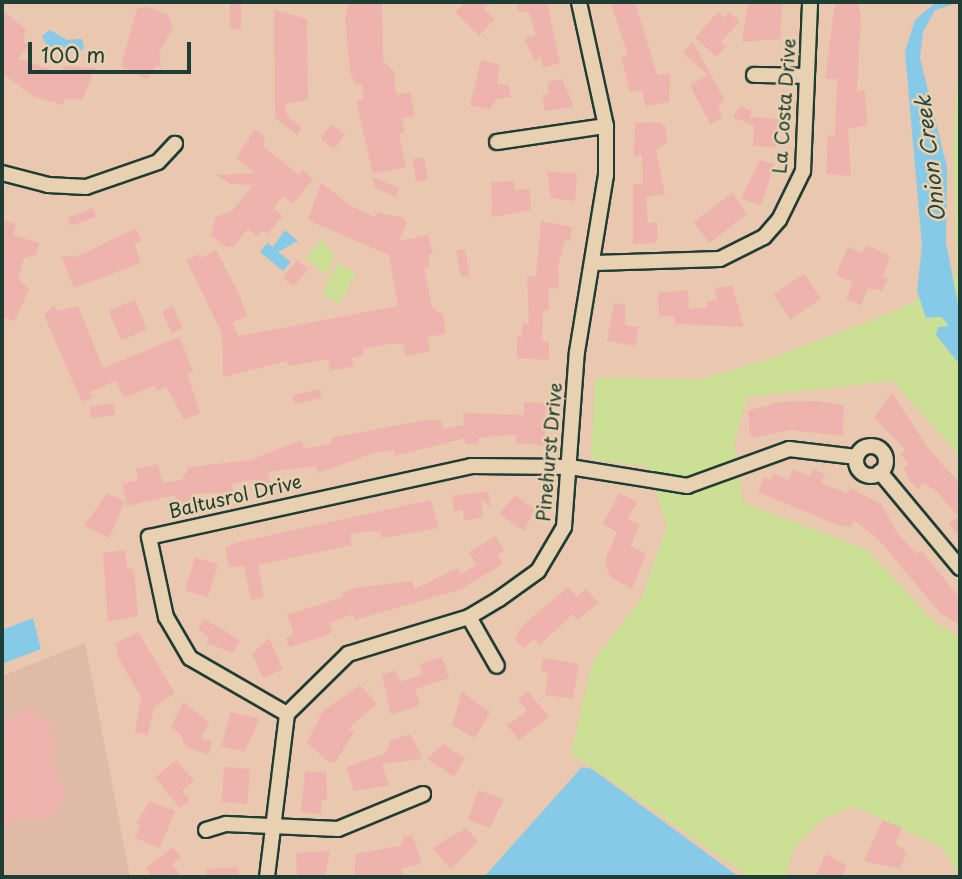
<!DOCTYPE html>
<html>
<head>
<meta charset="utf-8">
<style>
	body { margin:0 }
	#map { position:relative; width:962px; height:879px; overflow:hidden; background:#e9c8af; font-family:"Playpen Sans",sans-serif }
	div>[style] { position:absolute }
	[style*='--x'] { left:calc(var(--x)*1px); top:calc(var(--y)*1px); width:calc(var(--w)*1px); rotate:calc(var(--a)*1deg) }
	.built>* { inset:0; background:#debaa7 }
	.green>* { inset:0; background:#cce095; transform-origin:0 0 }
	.water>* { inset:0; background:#86cae7 }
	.river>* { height:19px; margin:-9.5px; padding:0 9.5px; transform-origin:9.5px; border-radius:9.5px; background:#86cae7 }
	.building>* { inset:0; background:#eeb3ad; transform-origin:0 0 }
	.roads { filter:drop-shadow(2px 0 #1f3d34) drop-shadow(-2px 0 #1f3d34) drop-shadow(0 2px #1f3d34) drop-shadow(0 -2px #1f3d34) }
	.minor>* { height:14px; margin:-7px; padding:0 7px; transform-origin:7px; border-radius:7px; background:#e7d1b0 }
	.minor>.ring { margin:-7px; padding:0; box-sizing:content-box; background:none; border:14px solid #e7d1b0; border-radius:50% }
	span { translate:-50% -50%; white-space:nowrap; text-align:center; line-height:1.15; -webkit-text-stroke:5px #e7d1b0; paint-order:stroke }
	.street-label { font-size:19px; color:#1f3d34 }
	.water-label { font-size:21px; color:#24443d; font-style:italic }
	.frame { position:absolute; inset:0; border:4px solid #1f3d34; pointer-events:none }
	.scale { position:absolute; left:28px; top:42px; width:163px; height:32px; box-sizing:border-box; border:4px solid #1f3d34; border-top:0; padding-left:9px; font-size:21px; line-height:24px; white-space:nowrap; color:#1f3d34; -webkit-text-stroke:5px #e7d1b0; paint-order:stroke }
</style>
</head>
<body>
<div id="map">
	<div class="built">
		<i style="clip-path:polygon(85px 643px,130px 877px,2px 877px,2px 676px)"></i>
	</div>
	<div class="green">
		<i style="clip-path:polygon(960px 53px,960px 457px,893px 381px,747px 397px,734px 443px,743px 503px,866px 549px,933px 621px,960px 638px,960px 877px,941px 847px,854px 806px,823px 819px,793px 849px,786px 877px,749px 877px,571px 753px,593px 661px,641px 600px,667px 526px,648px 467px,591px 459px,595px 378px,701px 379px,773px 358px,900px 309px,957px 275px,953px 143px)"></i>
		<i style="clip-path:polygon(322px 239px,334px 255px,327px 275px,306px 259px)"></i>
		<i style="left:338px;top:263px;width:20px;height:35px;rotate:27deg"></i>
	</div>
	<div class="water">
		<i style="clip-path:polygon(936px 2px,960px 2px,935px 10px,923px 32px,920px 58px,947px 167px,946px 242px,960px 315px,926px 318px,917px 291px,922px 246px,905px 52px,915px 20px)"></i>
		<i style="clip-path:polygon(50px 30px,67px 40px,82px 39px,84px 48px,77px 53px,61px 46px,48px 48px,42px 36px)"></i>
		<i style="clip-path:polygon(285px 230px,298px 241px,278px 252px,291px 262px,283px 271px,260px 252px,267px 243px,273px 247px)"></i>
		<i style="clip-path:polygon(950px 326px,960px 333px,960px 365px,936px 335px,938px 327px)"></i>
		<i style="clip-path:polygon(33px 618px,41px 649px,2px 664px,2px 630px)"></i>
		<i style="clip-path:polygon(582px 767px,592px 769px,739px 877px,484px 877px)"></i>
	</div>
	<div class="river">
		<i style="--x:944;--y:292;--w:16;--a:83"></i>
		<i style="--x:946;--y:308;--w:21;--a:49"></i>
	</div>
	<div class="building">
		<i style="clip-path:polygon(382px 2px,383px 61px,394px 71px,396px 95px,410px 92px,415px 116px,402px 118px,405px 132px,399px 134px,406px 167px,373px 174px,356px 101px,364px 99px,362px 84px,355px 84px,350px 72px,345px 17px,348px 3px)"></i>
		<i style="clip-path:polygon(465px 2px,491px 2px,484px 9px,495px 19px,479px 36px,455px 12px)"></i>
		<i style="clip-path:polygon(516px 2px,547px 2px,560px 63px,543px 68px,540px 53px,536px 63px,524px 39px,536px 35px,529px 12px,518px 11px)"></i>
		<i style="clip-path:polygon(635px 2px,657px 75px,670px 73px,669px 102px,645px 106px,642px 90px,630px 92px,621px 56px,628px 55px,611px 3px)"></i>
		<i style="clip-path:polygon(748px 2px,783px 2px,780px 39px,742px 42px)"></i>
		<i style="clip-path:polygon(835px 2px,858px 2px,861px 17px,857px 91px,865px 91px,867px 126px,848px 128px,851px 176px,826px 174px,828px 135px,835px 136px,837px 79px,825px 79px)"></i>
		<i style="left:230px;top:4px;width:11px;height:25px"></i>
		<i style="clip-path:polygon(146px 6px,168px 15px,173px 27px,159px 53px,161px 67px,156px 66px,147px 80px,121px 66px,137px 9px)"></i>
		<i style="clip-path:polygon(274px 10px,307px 19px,308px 100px,285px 104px,287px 116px,302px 128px,297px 135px,275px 118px)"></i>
		<i style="clip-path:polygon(2px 11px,26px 29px,23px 41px,29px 45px,18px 59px,62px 73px,64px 66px,95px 68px,83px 99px,65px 99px,63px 105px,33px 96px,2px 73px)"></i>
		<i style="clip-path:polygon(718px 12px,724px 18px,729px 12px,740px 21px,721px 42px,726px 46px,717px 57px,695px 38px)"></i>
		<i style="clip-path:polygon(693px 42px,724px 99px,718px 107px,723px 118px,710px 124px,690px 85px,708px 75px,683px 53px)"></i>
		<i style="clip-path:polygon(481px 60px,500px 65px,497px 83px,509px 86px,511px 97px,496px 99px,490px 110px,470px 105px)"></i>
		<i style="clip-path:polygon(562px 79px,574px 107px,545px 111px,542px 95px,548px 94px,548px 82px)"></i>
		<i style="clip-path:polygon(740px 106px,752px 111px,749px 117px,779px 119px,777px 147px,753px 146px,754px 126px,733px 117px)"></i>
		<i style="clip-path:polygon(659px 122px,666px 127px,667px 142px,656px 150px,665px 194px,646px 197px,648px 223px,657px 222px,658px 237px,655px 243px,633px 244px,633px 184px,643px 184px,642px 155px,634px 156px,635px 123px)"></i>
		<i style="left:332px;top:124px;width:17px;height:18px;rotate:40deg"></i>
		<i style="clip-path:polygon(255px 129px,265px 137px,263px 146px,299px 175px,303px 170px,313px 179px,293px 204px,283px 196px,273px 209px,283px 216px,267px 234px,262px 230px,257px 236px,248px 229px,233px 247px,226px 247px,211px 236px,215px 217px,232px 211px,253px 185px,231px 184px,215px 175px,255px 173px,236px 158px)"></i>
		<i style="left:424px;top:157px;width:23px;height:12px;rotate:80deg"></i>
		<i style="clip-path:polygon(760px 160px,774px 164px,761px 205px,741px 199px)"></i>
		<i style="clip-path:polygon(547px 171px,577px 174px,575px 201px,551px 198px)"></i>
		<i style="clip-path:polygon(372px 177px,399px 188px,396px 197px,375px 188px)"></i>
		<i style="clip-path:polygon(514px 181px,515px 190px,530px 189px,531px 210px,492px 217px,491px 182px)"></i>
		<i style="clip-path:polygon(321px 183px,353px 207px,375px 217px,377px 212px,403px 218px,407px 223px,399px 241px,428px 235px,433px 254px,428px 255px,430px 267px,424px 268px,432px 307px,444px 315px,445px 334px,427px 337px,430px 351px,406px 356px,403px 344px,390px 344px,363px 349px,364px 355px,352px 358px,354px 366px,330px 371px,328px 359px,288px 366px,287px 361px,223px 377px,222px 333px,186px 260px,199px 254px,201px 258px,216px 250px,235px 286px,247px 315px,232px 323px,239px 336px,398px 306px,389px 255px,308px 220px)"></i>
		<i style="left:732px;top:193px;width:26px;height:48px;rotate:53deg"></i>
		<i style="left:93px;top:208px;width:9px;height:27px;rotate:69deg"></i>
		<i style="clip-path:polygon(2px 220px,16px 224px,13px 235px,39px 243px,36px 255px,24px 258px,18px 278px,29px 289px,15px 321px,2px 317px)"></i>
		<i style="clip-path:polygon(541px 221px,572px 227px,570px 241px,565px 240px,558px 266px,559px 288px,548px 289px,549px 310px,543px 311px,542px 341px,549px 342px,549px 360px,517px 358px,517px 337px,522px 337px,522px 323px,529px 324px,527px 277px,536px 276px)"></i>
		<i style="clip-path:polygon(136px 228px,141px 241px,134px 244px,141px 263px,74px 288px,61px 256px,76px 257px)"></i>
		<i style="clip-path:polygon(866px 245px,890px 256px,883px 277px,888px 279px,882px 291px,868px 288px,861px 305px,846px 299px,853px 282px,836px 275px,848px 247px,862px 253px)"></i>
		<i style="left:465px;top:249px;width:27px;height:9px;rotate:80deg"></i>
		<i style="left:297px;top:260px;width:14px;height:23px;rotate:39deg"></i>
		<i style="left:804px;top:274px;width:30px;height:37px;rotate:56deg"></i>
		<i style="clip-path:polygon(732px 286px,744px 327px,675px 324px,674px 316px,659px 317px,658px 293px,688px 290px,689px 309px,707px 308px,706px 302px,717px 300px,715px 288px)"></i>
		<i style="left:135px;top:300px;width:32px;height:28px;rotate:68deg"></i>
		<i style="clip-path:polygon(614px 303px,625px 305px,625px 325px,639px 327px,635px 346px,607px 341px)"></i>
		<i style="clip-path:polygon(54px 305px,57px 311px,78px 306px,103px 368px,179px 337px,193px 371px,187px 373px,200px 413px,184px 420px,167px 387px,157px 391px,155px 385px,124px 398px,116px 381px,90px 392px,93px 397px,82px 402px,44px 315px)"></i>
		<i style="left:173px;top:306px;width:24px;height:12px;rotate:66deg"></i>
		<i style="left:320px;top:389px;width:9px;height:28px;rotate:77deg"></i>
		<i style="clip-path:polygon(892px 393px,928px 448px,960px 484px,960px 538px,949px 524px,958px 516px,936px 491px,924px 483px,918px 489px,909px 480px,904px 468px,909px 464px,900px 454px,905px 450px,874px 417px)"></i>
		<i style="clip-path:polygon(816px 401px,844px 405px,843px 436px,790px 430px,753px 438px,750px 433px,748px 411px,779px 402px)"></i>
		<i style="clip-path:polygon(524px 402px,546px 403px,544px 445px,515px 443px,516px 434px,478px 438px,478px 443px,465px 444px,465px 438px,395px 456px,394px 450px,376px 452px,318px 473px,316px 466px,268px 472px,270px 483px,257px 486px,255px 479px,232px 484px,233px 492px,192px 494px,194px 501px,177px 504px,175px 495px,127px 506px,122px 484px,138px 480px,136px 469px,158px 464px,163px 483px,182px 480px,189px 467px,251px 460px,302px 440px,304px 449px,332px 443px,331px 438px,424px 420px,441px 420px,443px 429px,464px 425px,463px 413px,524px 415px)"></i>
		<i style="left:113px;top:403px;width:12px;height:24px;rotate:81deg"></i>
		<i style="clip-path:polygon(793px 469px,810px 477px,813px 469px,825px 474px,821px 483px,847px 493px,850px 488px,881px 504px,898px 534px,917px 554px,921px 551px,960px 598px,960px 625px,941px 614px,879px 540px,854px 520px,850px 527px,838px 525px,758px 492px,764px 477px,771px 480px,774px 474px,789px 480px)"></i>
		<i style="clip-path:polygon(488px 491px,491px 507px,481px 499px,483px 518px,464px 520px,463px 510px,454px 511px,452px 496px)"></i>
		<i style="clip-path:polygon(107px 493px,125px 501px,109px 538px,84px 526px)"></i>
		<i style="clip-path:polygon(619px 493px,637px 502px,628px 519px,640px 525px,630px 546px,646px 554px,632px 589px,610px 577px,605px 561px,617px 532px,603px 524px)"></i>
		<i style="clip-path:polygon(515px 495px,534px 509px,524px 531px,499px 514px)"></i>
		<i style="clip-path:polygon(431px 500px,439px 528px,382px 538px,380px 532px,367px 531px,350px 534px,352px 545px,258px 565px,264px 597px,251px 600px,244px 566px,229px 567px,225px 548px,235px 543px)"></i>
		<i style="clip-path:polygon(496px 536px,504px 551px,497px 555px,503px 564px,459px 590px,355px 620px,353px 614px,329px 623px,332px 632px,325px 636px,289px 647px,286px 638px,294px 634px,287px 615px,343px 597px,342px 593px,354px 588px,412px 581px,415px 589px,458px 568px,461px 574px,477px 565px,469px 552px)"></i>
		<i style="clip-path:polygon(125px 550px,127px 567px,134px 570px,138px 616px,108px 622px,103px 553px)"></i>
		<i style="left:195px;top:557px;width:24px;height:35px;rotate:17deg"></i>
		<i style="clip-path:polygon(568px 587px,577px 597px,586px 589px,598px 603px,578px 620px,573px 614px,539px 645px,534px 639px,523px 648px,515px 639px,522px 626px)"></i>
		<i style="clip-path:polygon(204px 619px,240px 640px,233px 653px,206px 643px,209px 638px,198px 629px)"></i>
		<i style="clip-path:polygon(138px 632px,175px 693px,154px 707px,148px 735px,135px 732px,141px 697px,118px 657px,116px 643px)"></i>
		<i style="clip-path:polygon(269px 638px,283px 669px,263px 678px,252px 654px)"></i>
		<i style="clip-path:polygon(442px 657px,449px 678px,415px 689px,420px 705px,391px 715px,382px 675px,395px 670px,400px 682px,423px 674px,420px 664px)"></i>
		<i style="clip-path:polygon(543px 658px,579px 664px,573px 699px,545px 695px,548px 672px,541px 671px)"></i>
		<i style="clip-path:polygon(360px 685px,377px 704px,348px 729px,354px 732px,335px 763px,328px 761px,307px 743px,323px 711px)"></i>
		<i style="clip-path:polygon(528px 691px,549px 717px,519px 740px,507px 725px,527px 711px,518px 699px)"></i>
		<i style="clip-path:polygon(462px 692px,490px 712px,475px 738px,452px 725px)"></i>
		<i style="clip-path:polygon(183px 702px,209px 722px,201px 738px,212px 742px,208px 755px,186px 747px,180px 733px,171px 728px)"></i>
		<i style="clip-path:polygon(32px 708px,36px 719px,50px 719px,50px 734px,56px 734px,57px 749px,48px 749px,68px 801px,53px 807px,53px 818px,24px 818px,2px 827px,2px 720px)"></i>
		<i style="clip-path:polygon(231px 712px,260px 719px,244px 752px,221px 746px)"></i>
		<i style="clip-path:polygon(410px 734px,423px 759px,382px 764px,389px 785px,354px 791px,346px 767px,386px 753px,390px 741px)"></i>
		<i style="clip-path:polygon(443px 744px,465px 758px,454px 777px,427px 759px)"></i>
		<i style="clip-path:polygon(176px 760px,194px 781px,182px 791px,190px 800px,180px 808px,155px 778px)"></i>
		<i style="left:224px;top:767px;width:26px;height:35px;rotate:4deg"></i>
		<i style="clip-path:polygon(305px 771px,326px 773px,327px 800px,322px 800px,321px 814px,301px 812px)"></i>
		<i style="clip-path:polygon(478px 790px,504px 799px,490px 828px,468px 820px)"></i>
		<i style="clip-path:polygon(150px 801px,175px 811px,160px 848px,135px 838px,140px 825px,136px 823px)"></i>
		<i style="clip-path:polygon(883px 820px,902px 828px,895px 844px,907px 852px,900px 869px,864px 861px)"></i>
		<i style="clip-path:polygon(466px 828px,478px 841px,451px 869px,432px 848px)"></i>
		<i style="clip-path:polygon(412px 834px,422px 863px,401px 869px,404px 877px,354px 877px,356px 854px,403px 845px,402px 838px)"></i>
		<i style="clip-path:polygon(173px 847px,181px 857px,172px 864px,180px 874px,152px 877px,146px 868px)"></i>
		<i style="clip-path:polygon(330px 851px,325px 877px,297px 877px,296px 853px)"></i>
		<i style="clip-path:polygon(826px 854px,847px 865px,842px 877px,815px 877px)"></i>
		<i style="clip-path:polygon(238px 867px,239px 877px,206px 877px,206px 869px)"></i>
	</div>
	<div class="roads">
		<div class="minor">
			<i style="--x:754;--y:75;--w:51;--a:1.1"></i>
			<i style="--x:497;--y:142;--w:110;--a:-8.4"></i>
			<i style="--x:2;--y:173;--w:48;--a:14.6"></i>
			<i style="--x:48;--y:185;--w:38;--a:3"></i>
			<i style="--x:86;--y:187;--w:76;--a:-19.1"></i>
			<i style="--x:158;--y:162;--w:25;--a:-47"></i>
			<i style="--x:595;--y:263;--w:125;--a:-1.8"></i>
			<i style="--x:720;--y:259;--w:49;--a:-26.6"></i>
			<i style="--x:764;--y:237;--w:23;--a:-49"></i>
			<i style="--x:779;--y:220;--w:55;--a:-63.9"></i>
			<i style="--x:803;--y:171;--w:169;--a:-87.6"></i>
			<i class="ring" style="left:856px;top:446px;width:16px;height:16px"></i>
			<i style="--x:880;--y:472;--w:125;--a:50.2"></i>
			<i style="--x:469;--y:617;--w:56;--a:60.3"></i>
			<i style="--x:287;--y:714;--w:112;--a:-150"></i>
			<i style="--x:190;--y:658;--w:48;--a:-120.3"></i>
			<i style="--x:166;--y:617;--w:82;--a:-102"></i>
			<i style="--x:149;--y:537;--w:330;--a:-12.4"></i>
			<i style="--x:471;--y:466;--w:99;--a:0.6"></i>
			<i style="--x:570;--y:467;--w:119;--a:9.2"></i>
			<i style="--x:687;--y:486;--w:109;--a:-19.9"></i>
			<i style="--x:789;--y:449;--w:68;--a:6.7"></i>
			<i style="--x:206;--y:830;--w:21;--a:-17"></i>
			<i style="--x:226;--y:824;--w:112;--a:2.6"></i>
			<i style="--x:338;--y:829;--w:92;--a:-22.4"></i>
			<i style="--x:267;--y:877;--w:164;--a:-83"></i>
			<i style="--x:287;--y:714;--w:86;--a:-44.5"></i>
			<i style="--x:348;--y:654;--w:127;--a:-17"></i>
			<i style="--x:469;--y:617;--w:35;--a:-31"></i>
			<i style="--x:499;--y:599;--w:48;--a:-35.7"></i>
			<i style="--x:538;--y:571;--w:51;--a:-59.4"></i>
			<i style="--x:564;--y:527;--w:175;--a:-85.8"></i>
			<i style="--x:577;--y:352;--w:179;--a:-80.7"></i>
			<i style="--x:606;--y:175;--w:49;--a:-90"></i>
			<i style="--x:606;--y:126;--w:127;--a:-102.3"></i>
		</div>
	</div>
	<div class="street-label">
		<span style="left:784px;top:106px;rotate:-86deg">La Costa Drive</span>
		<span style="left:549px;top:452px;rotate:-85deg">Pinehurst Drive</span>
		<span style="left:235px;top:496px;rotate:-13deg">Baltusrol Drive</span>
	</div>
	<div class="water-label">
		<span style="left:929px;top:159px;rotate:-97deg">Onion Creek</span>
	</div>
	<div class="frame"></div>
	<div class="scale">100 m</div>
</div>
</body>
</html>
